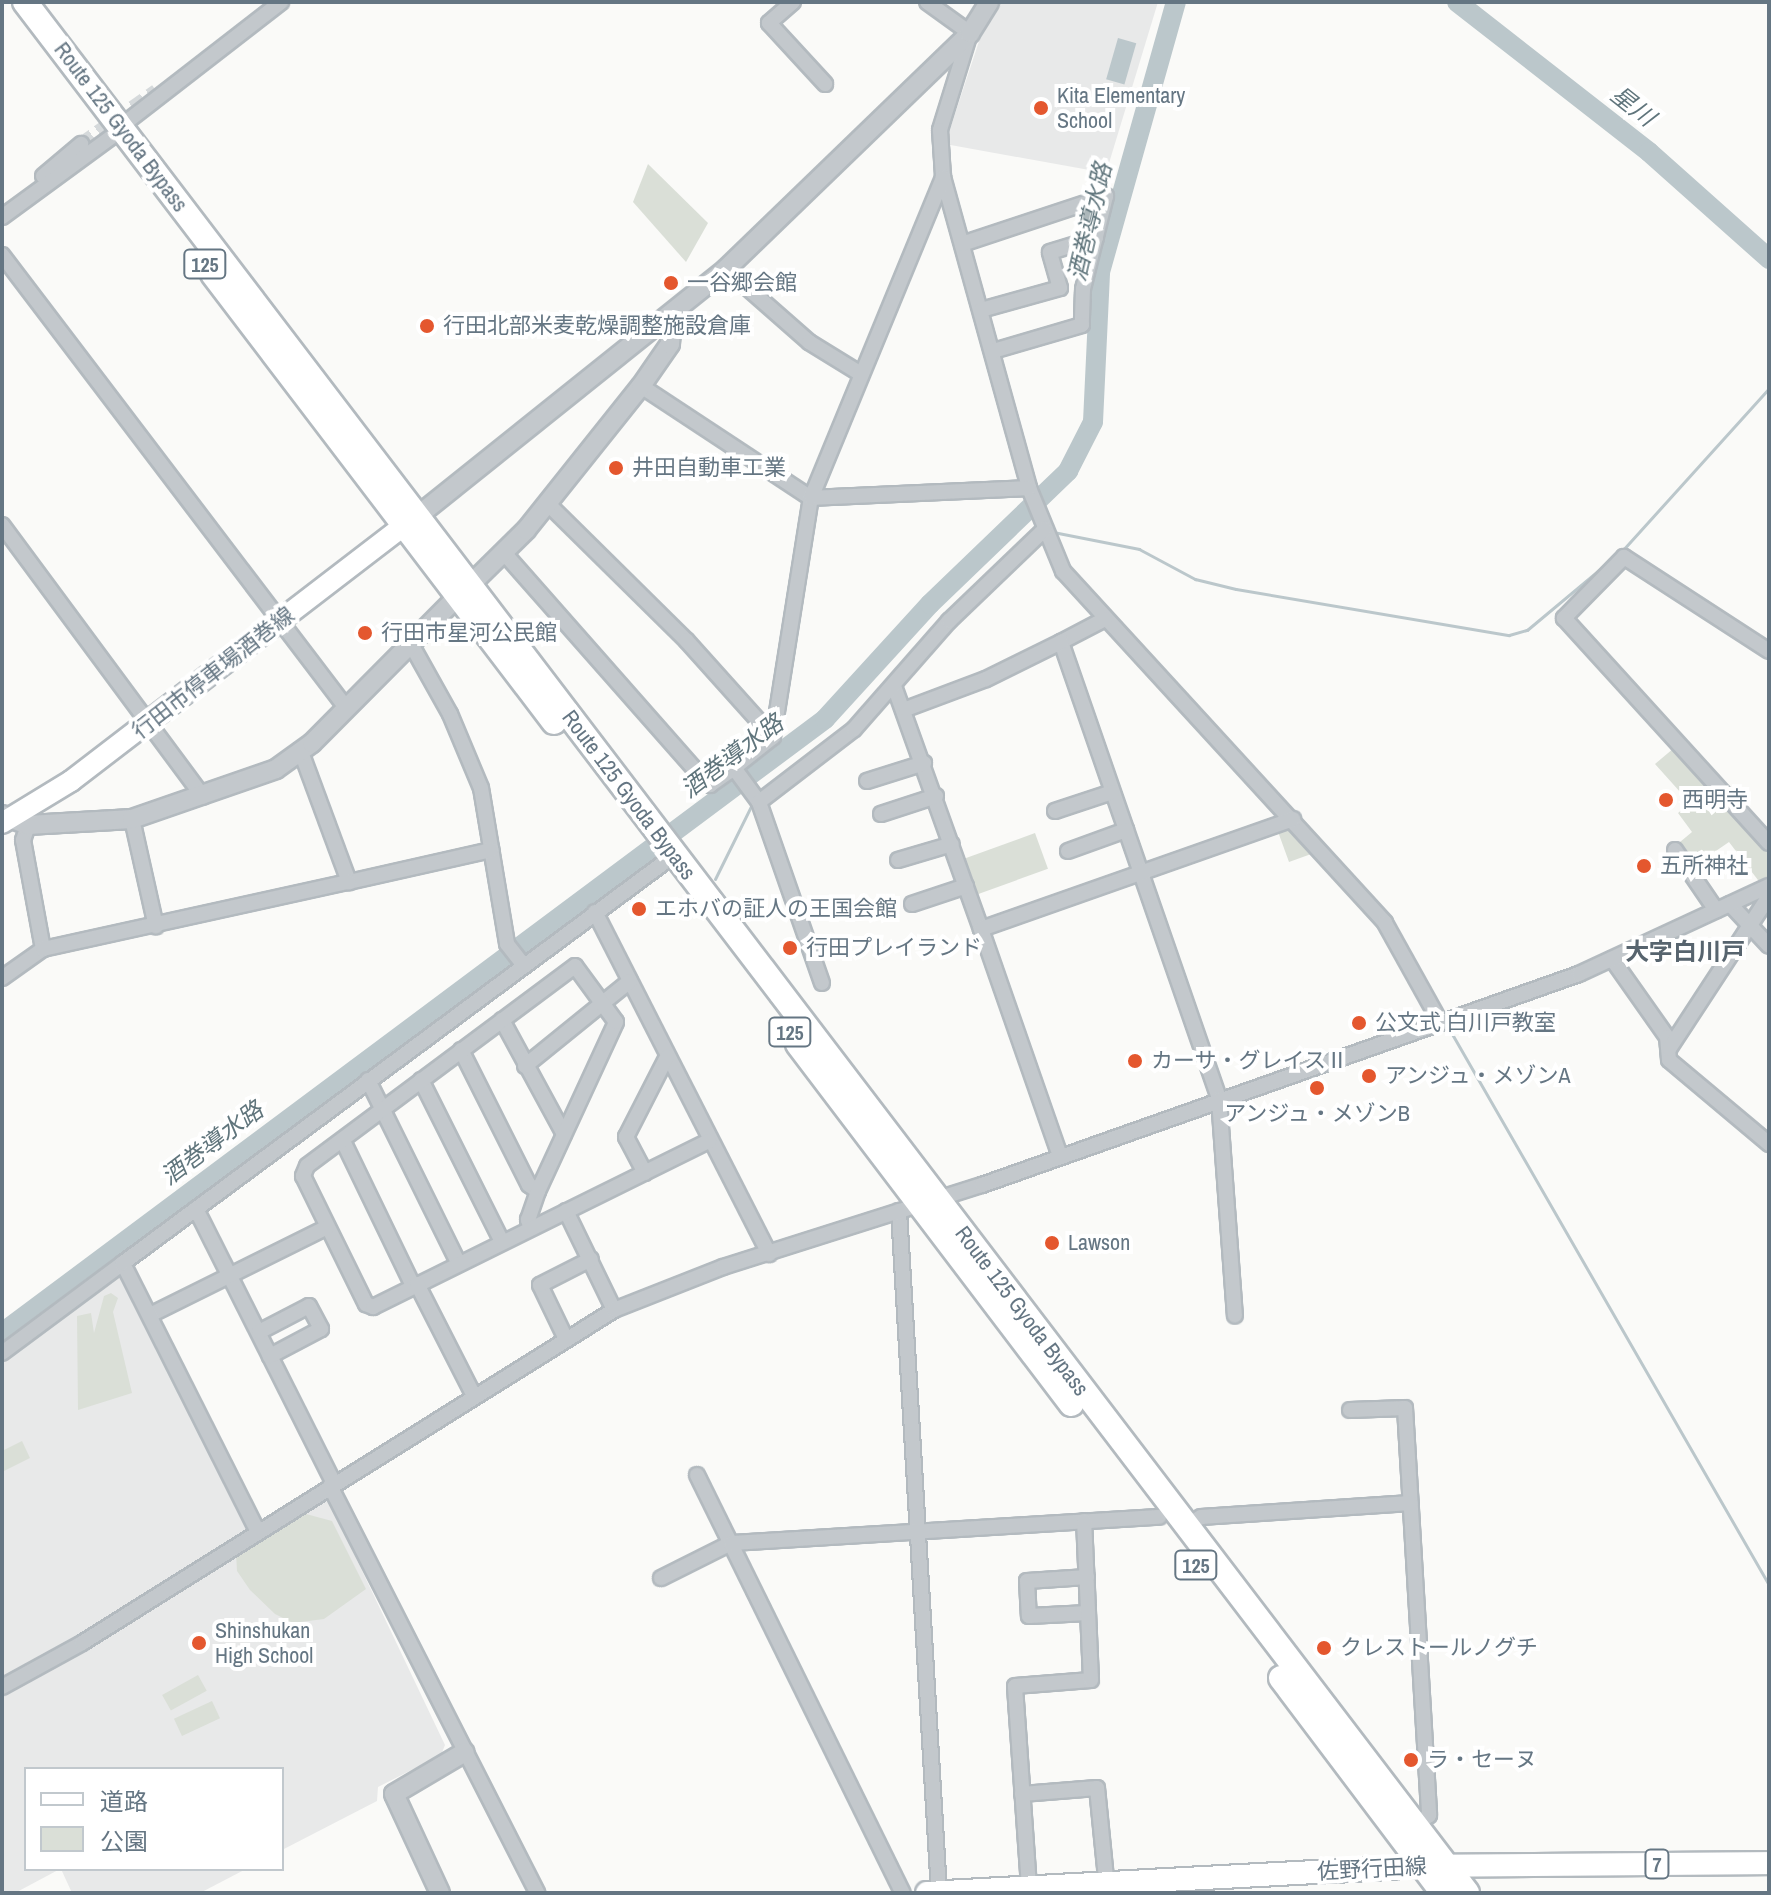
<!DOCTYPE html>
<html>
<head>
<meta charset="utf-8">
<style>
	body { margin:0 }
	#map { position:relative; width:1771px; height:1895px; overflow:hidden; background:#fafaf8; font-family:"Archivo Narrow","Noto Sans JP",sans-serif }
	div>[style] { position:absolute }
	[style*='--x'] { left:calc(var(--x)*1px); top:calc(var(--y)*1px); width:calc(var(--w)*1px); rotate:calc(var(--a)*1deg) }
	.built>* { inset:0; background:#e8e9e9 }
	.green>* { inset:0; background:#dadfd7; transform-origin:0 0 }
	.water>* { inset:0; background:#bbc7cb; transform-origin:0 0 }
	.stream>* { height:3px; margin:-1.5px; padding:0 1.5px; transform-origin:1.5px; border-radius:1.5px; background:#bbc7cb }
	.river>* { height:20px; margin:-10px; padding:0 10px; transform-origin:10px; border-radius:10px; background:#bbc7cb }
	.minor-tunnel>* { height:14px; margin-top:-7px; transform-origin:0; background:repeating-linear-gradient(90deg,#d5d9db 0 14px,transparent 0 21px) }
	.roads { filter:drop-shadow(2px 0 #b3babf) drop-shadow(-2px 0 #b3babf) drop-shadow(0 2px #b3babf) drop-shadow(0 -2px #b3babf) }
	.minor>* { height:14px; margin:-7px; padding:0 7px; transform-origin:7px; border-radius:7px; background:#c3c8cc }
	.tertiary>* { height:18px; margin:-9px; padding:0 9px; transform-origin:9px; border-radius:9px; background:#c3c8cc }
	.secondary>* { height:20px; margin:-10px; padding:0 10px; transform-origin:10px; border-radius:10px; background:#fff }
	.primary>* { height:22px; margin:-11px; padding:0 11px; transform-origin:11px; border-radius:11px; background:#fff }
	.trunk>* { height:24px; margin:-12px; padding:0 12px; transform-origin:12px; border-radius:12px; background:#fff }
	.dots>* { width:22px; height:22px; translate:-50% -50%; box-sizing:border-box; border:4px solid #fff; border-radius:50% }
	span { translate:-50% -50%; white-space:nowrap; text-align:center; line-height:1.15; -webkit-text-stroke:8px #fff; paint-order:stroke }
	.shield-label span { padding:2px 6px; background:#fff; border:2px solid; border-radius:6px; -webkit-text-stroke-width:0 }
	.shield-label { font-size:20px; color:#657683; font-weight:700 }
	.poi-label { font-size:22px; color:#657683 }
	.left { translate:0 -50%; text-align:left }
	.street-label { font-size:22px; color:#657683 }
	.water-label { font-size:24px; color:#60757c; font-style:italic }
	.neighbourhood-label { font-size:24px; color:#57646e; font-weight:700 }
	.frame { position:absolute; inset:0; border:4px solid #657683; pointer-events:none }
	.legend { position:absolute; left:24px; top:1767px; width:260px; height:104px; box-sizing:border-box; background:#fff; border:2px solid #c1c8cd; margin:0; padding:10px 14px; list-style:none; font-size:24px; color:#657683 }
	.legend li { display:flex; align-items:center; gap:16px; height:40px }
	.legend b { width:40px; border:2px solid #c1c8cd }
</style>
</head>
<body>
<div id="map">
	<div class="built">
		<i style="clip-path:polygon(992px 2px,1158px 2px,1106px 173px,945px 144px)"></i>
		<i style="clip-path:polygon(120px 1271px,253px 1540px,326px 1495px,445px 1745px,441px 1755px,378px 1787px,377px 1801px,282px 1850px,282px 1769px,26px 1769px,26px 1869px,60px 1869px,15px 1893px,2px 1893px,2px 1358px)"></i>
		<i style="clip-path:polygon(61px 1869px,246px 1869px,200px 1893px,72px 1893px)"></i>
	</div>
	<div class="green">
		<i style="clip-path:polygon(648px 164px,708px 223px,686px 262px,633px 202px)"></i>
		<i style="clip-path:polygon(1674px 748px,1769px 849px,1769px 882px,1761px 884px,1729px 842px,1697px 864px,1680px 842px,1692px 832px,1678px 813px,1690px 803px,1655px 764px)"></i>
		<i style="clip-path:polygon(1293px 824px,1314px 853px,1289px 862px,1277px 829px)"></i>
		<i style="left:1035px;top:833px;width:38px;height:77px;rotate:70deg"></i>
		<i style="clip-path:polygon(111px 1293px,118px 1298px,113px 1312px,132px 1393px,78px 1410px,77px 1316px,91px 1313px,94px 1333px,104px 1296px)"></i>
		<i style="clip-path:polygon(22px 1441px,30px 1458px,2px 1472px,2px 1451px)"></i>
		<i style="clip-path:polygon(306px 1514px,332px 1521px,366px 1589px,324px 1619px,293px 1623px,275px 1614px,250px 1590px,237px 1571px,236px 1553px)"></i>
		<i style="left:198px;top:1675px;width:18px;height:41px;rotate:61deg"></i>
		<i style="left:212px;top:1701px;width:19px;height:42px;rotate:65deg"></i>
	</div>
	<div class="water">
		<i style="left:1118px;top:38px;width:19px;height:43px;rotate:16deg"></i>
	</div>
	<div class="stream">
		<i style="--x:1053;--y:532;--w:88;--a:11.2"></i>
		<i style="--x:1139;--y:549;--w:64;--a:28.2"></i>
		<i style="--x:1195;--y:579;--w:42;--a:13.7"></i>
		<i style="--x:1236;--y:589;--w:277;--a:9.6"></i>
		<i style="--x:1509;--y:635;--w:19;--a:-16"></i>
		<i style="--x:1527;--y:630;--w:111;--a:-39.9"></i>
		<i style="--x:1621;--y:552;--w:221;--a:-47.9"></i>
		<i style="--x:715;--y:879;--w:81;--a:-63.7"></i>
		<i style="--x:1448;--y:1027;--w:644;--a:60.09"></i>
	</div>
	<div class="river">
		<i style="--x:1457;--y:2;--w:244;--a:38"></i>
		<i style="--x:1649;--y:152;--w:161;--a:41.7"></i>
		<i style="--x:2;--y:1333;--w:1027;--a:-36.72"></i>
		<i style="--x:825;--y:719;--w:156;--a:-47.6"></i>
		<i style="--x:930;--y:604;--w:192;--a:-43.9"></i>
		<i style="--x:1068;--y:471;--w:55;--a:-63"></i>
		<i style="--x:1093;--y:422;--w:150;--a:-87.3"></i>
		<i style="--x:1100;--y:272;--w:280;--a:-74.3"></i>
	</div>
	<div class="minor-tunnel">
		<i style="--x:81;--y:144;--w:92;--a:-35.2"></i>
	</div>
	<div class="roads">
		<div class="minor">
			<i style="--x:793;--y:2;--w:32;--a:139"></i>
			<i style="--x:769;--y:23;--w:83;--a:47.4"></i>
			<i style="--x:927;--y:2;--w:53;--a:35.8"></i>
			<i style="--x:970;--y:33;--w:102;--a:107.2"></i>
			<i style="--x:940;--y:130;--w:47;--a:86.3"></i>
			<i style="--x:943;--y:177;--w:323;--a:74.5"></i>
			<i style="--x:1029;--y:488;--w:90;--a:67.7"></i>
			<i style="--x:1063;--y:571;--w:477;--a:47.5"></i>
			<i style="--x:1385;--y:923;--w:113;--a:60.9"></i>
			<i style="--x:120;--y:127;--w:204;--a:-37.8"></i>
			<i style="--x:43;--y:176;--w:50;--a:-40.1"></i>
			<i style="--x:2;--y:217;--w:134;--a:-36.2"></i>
			<i style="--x:962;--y:244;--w:152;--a:-18.4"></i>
			<i style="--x:1106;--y:196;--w:96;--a:103.9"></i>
			<i style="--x:1083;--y:289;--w:36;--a:92"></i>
			<i style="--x:1082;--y:325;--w:93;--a:163.7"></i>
			<i style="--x:2;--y:255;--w:570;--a:52.77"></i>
			<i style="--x:726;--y:269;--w:111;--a:41.3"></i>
			<i style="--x:809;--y:342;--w:61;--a:31.6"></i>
			<i style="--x:981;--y:310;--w:82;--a:-15.6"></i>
			<i style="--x:1060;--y:288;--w:37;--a:-106"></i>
			<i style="--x:1050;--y:252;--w:48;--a:-16.9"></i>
			<i style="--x:641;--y:386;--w:204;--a:33.4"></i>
			<i style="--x:811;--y:498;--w:218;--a:-2.6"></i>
			<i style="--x:548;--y:504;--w:194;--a:44.6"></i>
			<i style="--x:686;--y:640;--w:130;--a:48.1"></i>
			<i style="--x:773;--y:737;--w:50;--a:141.5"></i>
			<i style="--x:734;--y:768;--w:42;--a:53.7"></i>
			<i style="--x:2;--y:525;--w:338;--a:53.5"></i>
			<i style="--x:505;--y:554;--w:301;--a:48.6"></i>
			<i style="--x:704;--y:780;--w:8;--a:40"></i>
			<i style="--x:710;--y:785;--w:29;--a:-35"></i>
			<i style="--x:1105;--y:619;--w:50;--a:152.4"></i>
			<i style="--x:1061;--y:642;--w:484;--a:70.9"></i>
			<i style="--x:1219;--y:1099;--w:217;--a:85.8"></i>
			<i style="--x:412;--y:646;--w:78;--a:60.8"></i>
			<i style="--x:450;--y:714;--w:80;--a:67.3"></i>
			<i style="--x:481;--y:788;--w:158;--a:80.5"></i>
			<i style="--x:507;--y:944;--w:28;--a:52"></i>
			<i style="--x:1769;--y:651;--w:173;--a:-147"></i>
			<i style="--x:1624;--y:557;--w:86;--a:134.5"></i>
			<i style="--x:1564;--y:618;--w:304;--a:47.7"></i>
			<i style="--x:894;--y:686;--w:258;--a:70.3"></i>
			<i style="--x:906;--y:709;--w:85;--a:-20.6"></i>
			<i style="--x:986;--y:679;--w:84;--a:-26.3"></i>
			<i style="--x:773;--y:737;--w:242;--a:-81"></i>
			<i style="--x:811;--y:498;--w:347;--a:-67.6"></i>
			<i style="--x:301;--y:752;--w:139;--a:69.7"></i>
			<i style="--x:349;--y:882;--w:146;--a:-12.7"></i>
			<i style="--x:867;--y:781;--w:60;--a:-17.5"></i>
			<i style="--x:1055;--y:811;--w:60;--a:-18.4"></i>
			<i style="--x:881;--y:814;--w:58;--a:-18.1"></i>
			<i style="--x:132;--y:819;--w:110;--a:77.4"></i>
			<i style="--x:28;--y:825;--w:16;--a:108"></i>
			<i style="--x:23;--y:840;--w:111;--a:79.6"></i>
			<i style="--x:1675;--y:850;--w:73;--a:55.7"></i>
			<i style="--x:1068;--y:851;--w:62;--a:-19.9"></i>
			<i style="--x:898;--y:860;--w:56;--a:-16.5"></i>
			<i style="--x:912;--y:904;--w:57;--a:-18.4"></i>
			<i style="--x:1730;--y:904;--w:57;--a:47.1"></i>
			<i style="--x:595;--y:912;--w:384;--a:63"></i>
			<i style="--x:1612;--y:959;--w:95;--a:54.8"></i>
			<i style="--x:1667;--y:1037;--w:23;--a:85"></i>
			<i style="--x:1669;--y:1060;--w:131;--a:40"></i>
			<i style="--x:2;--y:978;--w:50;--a:-35.3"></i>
			<i style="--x:43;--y:949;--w:313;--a:-12.4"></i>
			<i style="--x:822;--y:983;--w:192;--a:-109.2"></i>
			<i style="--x:759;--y:802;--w:120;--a:-37.5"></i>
			<i style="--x:854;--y:729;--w:144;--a:-48.7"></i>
			<i style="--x:949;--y:621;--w:133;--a:-43.8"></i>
			<i style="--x:502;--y:1020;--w:130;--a:61.5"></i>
			<i style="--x:1669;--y:1049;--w:183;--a:-56.8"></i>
			<i style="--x:461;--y:1050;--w:151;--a:63.3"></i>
			<i style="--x:529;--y:1185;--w:11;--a:34"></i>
			<i style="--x:525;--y:1066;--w:135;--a:-39"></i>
			<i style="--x:368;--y:1080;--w:205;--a:63.7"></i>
			<i style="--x:421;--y:1080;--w:181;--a:63.4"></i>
			<i style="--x:343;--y:1141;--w:161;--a:64.2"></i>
			<i style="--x:1060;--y:1156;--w:240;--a:-109.2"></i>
			<i style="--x:981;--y:929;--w:331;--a:-19.4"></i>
			<i style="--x:645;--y:1173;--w:41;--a:-117.8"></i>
			<i style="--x:626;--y:1137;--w:90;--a:-62.9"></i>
			<i style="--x:196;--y:1209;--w:307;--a:63.3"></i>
			<i style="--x:566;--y:1211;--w:110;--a:64.1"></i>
			<i style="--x:899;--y:1211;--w:683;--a:86.64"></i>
			<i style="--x:531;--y:1228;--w:9;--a:-111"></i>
			<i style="--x:528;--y:1220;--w:31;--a:-71"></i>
			<i style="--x:538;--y:1191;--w:186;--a:-65.2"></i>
			<i style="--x:616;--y:1022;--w:69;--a:-126.2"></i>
			<i style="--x:575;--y:966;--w:334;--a:143.3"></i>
			<i style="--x:307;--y:1166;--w:11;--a:112"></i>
			<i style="--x:303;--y:1176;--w:143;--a:63.8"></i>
			<i style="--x:366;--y:1304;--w:8;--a:23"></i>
			<i style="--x:373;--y:1307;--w:375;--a:-26.3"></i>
			<i style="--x:417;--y:1284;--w:126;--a:63"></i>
			<i style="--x:150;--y:1315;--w:198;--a:-26.4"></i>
			<i style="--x:259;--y:1332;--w:56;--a:-27.5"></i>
			<i style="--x:309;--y:1306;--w:26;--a:62"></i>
			<i style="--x:321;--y:1329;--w:58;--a:152.1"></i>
			<i style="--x:566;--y:1339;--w:60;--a:-115.7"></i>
			<i style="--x:540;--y:1285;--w:57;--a:-27"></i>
			<i style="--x:2;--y:1353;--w:151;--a:-36.6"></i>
			<i style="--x:1350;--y:1410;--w:55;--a:-2.1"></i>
			<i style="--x:1405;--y:1408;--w:408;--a:86.6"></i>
			<i style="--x:1429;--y:1815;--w:17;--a:140"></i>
			<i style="--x:697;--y:1475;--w:466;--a:63.8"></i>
			<i style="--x:330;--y:1486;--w:457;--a:63"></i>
			<i style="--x:1186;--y:1526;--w:17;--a:-31"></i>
			<i style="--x:1201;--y:1517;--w:210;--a:-3.8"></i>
			<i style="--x:258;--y:1532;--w:301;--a:-116.7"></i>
			<i style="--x:123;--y:1263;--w:671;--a:-36.51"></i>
			<i style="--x:1087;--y:1577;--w:60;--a:176.2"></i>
			<i style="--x:1027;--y:1581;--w:35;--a:87"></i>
			<i style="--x:1029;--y:1616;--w:59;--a:-2.9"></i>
			<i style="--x:661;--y:1578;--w:78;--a:-26.6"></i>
			<i style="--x:731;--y:1543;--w:429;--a:-3.5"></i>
			<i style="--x:2;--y:1687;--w:91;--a:-28.8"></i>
			<i style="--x:82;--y:1643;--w:628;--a:-32.04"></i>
			<i style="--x:614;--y:1310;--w:117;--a:-21.5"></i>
			<i style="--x:723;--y:1267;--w:272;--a:-17.6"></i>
			<i style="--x:982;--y:1185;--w:633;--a:-19.47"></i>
			<i style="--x:1579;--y:974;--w:209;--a:-24.9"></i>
			<i style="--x:1022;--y:1794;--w:75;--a:-4.6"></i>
			<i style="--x:1097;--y:1788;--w:101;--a:84.3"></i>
			<i style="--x:1029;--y:1887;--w:201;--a:-94"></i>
			<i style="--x:1015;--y:1686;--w:76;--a:-4.5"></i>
			<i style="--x:1091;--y:1680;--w:159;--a:-92.5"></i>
		</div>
		<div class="tertiary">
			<i style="--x:419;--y:515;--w:393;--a:-38.7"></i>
			<i style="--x:726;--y:269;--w:339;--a:-44"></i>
			<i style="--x:970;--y:33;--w:36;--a:-58"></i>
			<i style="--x:471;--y:584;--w:77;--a:-44.5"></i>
			<i style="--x:526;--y:530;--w:184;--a:-51.4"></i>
			<i style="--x:641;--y:386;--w:51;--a:-55.4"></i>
			<i style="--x:670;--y:344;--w:30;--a:-86"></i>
			<i style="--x:2;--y:815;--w:28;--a:21"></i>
			<i style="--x:28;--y:825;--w:104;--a:-3.3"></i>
			<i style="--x:132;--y:819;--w:152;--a:-19.1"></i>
			<i style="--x:276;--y:769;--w:44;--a:-35.8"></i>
			<i style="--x:312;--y:743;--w:206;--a:-45.2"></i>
			<i style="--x:440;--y:1893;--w:109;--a:-114.9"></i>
			<i style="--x:394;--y:1794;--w:82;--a:-30.6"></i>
		</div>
		<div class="secondary">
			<i style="--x:2;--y:823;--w:81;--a:-31.3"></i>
			<i style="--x:71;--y:781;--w:434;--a:-37.5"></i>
		</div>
		<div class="primary">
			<i style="--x:927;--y:1893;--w:496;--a:-3.1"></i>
			<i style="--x:1422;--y:1866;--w:347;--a:-0.5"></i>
		</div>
		<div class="trunk">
			<i style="--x:25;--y:2;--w:2378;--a:52.67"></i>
			<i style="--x:213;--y:274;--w:563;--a:52.72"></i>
			<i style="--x:798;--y:1044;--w:452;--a:52.8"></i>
			<i style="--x:1281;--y:1678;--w:269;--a:53"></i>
		</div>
	</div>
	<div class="dots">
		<i style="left:1041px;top:108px;background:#e4572e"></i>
		<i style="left:671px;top:283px;background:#e4572e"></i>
		<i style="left:427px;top:326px;background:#e4572e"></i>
		<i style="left:616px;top:468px;background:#e4572e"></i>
		<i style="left:365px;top:633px;background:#e4572e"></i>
		<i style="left:1666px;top:800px;background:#e4572e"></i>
		<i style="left:1644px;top:866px;background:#e4572e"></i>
		<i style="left:639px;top:909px;background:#e4572e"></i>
		<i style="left:790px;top:948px;background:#e4572e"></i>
		<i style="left:1359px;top:1023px;background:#e4572e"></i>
		<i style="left:1135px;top:1061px;background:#e4572e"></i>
		<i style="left:1369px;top:1076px;background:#e4572e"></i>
		<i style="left:1317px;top:1088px;background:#e4572e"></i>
		<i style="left:1052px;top:1243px;background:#e4572e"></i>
		<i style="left:199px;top:1643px;background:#e4572e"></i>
		<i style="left:1324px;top:1648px;background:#e4572e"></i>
		<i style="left:1411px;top:1760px;background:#e4572e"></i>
	</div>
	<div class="shield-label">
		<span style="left:205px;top:264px">125</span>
		<span style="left:790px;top:1032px">125</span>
		<span style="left:1196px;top:1565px">125</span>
		<span style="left:1657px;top:1864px">7</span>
	</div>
	<div class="poi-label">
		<span class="left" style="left:1057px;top:108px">Kita Elementary<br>School</span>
		<span class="left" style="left:687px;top:283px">一谷郷会館</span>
		<span class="left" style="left:443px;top:326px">行田北部米麦乾燥調整施設倉庫</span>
		<span class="left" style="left:632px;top:468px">井田自動車工業</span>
		<span class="left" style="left:381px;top:633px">行田市星河公民館</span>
		<span class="left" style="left:1682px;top:800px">西明寺</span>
		<span class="left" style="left:1660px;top:866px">五所神社</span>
		<span class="left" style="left:655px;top:909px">エホバの証人の王国会館</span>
		<span class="left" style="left:806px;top:948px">行田プレイランド</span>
		<span class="left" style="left:1375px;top:1023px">公文式 白川戸教室</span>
		<span class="left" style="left:1151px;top:1061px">カーサ・グレイスⅡ</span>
		<span class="left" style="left:1385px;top:1076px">アンジュ・メゾンA</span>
		<span style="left:1317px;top:1114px">アンジュ・メゾンB</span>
		<span class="left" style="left:1068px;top:1243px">Lawson</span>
		<span class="left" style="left:215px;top:1643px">Shinshukan<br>High School</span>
		<span class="left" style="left:1340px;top:1648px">クレストールノグチ</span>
		<span class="left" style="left:1427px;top:1760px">ラ・セーヌ</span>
	</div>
	<div class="street-label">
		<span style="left:121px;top:127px;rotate:53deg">Route 125 Gyoda Bypass</span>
		<span style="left:213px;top:673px;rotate:-38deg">行田市停車場酒巻線</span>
		<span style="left:629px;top:795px;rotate:53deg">Route 125 Gyoda Bypass</span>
		<span style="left:1022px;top:1311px;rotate:53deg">Route 125 Gyoda Bypass</span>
		<span style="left:1372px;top:1869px;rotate:-3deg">佐野行田線</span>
	</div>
	<div class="water-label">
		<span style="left:1633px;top:106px;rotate:38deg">星川</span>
		<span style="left:1090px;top:222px;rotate:-77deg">酒巻導水路</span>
		<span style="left:732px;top:756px;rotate:-37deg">酒巻導水路</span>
		<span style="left:212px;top:1143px;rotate:-37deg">酒巻導水路</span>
	</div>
	<div class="neighbourhood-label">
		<span style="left:1685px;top:952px">大字白川戸</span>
	</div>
	<div class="frame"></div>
	<ul class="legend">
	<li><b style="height:10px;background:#fff"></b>道路</li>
	<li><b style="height:22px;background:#dadfd7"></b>公園</li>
	</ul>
</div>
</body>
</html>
